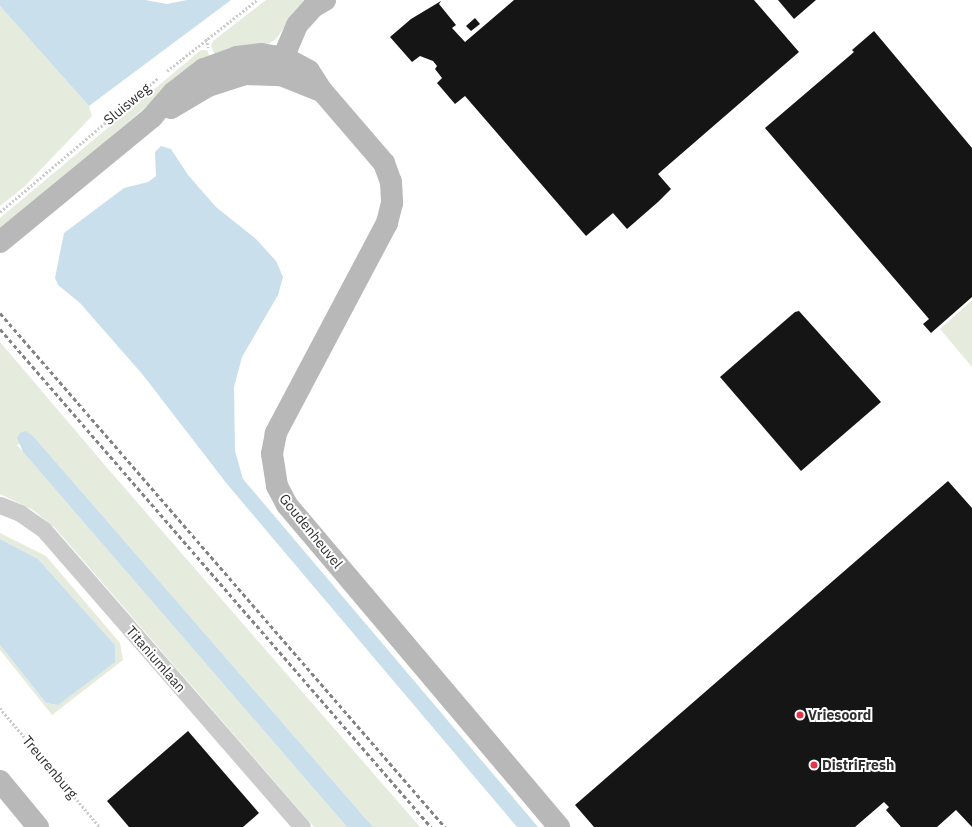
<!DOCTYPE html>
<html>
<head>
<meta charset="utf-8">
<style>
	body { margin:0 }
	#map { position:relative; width:972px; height:827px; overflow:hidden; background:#fff; font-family:"IBM Plex Sans",sans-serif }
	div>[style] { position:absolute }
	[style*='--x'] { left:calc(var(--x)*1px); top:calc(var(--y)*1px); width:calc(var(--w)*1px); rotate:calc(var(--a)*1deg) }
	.green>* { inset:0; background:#e5ebdd }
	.water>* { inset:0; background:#c9dfeb }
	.building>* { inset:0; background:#151515 }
	.path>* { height:2.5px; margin-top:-1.25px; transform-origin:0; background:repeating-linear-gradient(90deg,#cbcbcb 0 2px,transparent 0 4px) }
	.street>* { height:17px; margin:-8.5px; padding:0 8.5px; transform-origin:8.5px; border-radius:8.5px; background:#cbcbcb }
	.secondary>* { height:22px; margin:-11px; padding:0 11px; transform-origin:11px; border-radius:11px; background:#b8b8b8 }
	.rail>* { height:3px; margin-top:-1.5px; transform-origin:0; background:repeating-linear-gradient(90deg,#838383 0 4px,transparent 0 7px) }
	.dots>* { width:11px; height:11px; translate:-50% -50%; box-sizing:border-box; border:2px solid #fff; border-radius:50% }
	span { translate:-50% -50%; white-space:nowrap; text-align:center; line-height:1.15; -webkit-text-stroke:4px #fff; paint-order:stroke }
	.street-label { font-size:14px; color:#2e2e2e }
	.poi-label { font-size:14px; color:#2e2e2e; font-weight:700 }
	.left { translate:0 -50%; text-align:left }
</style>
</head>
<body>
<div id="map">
	<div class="green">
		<i style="clip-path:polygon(266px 0,303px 0,305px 3px,297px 9px,276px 39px,265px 46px,216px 58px,211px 46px,213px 41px)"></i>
		<i style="clip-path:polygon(0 6px,89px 106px,92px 116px,25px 186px,0 206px)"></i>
		<i style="clip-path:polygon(201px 50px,207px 50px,211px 60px,188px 71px,0 231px,0 218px)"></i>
		<i style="clip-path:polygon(972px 300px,972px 367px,940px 329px)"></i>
		<i style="clip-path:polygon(0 342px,109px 470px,420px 827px,373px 827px,34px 437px,17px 445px,347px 827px,314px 827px,55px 528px,33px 510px,0 494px)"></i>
		<i style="clip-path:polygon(0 533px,46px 556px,120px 643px,123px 660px,52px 715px,0 650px,0 645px,46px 703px,57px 705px,115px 661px,115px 645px,38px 559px,0 539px)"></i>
	</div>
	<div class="water">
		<i style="clip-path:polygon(0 0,145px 0,167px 4px,187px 0,231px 0,89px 106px,0 6px)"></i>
		<i style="clip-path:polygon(161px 146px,171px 149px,188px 175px,216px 207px,256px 239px,276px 261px,283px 277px,278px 295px,242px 357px,234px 387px,235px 451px,243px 479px,538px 827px,517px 827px,227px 484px,143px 375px,80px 303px,58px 285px,55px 278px,64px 233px,124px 188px,148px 182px,156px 176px,155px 152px)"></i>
		<i style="clip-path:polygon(26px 431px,34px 437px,373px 827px,347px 827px,23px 452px,17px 438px,20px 433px)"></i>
		<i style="clip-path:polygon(0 539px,38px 559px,115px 645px,115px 662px,58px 705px,46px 703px,0 645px)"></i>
	</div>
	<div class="building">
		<i style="clip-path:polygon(514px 0,754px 0,799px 52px,658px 174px,671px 189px,658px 202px,627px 229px,613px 213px,586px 236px,465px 96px,455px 104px,437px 83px,442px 78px,435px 69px,437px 66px,433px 61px,420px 56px,412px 62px,390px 37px,411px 19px,441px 1px,439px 4px,456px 25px,452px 28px,465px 42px)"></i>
		<i style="clip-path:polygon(778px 0,816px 0,794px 19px)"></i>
		<i style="clip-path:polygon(475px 18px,480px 24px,471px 31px,466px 26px)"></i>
		<i style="clip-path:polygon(874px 31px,972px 148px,972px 297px,931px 333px,923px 324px,929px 319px,765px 128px,854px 52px,852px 50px)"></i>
		<i style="clip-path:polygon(799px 311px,881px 402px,801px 471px,720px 377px,795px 312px)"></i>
		<i style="clip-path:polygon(948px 481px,972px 508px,972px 827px,956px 810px,937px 827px,901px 827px,886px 810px,889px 807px,884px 802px,855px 827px,594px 827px,575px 805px)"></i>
		<i style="clip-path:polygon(188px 731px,259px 813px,243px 827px,129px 827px,107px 801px)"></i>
	</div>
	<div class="path">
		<i style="--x:206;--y:39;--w:9;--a:72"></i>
		<i style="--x:167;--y:71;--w:115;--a:-38.3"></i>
		<i style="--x:0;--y:212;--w:207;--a:-40.3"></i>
		<i style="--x:0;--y:708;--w:155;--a:50"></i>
	</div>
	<div class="street">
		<i style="--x:0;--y:505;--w:22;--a:22"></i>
		<i style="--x:20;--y:513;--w:29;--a:35"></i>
		<i style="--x:44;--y:530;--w:393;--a:49"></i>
	</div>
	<div class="secondary">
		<i style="--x:282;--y:72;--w:21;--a:-79"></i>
		<i style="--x:286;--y:51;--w:28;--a:-67"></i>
		<i style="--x:297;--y:25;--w:24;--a:-48"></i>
		<i style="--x:313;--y:7;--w:14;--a:-30"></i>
		<i style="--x:171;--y:108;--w:43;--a:-30.7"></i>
		<i style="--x:208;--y:86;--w:39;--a:-18"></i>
		<i style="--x:245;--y:74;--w:36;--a:2"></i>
		<i style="--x:281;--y:75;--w:43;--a:21.8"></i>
		<i style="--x:0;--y:242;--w:197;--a:-39.4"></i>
		<i style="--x:152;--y:117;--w:32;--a:-49"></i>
		<i style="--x:173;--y:93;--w:39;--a:-38"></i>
		<i style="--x:204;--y:69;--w:35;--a:-20"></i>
		<i style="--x:237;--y:57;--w:24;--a:-7"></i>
		<i style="--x:261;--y:54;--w:24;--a:9"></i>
		<i style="--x:285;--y:58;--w:27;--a:28"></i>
		<i style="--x:309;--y:71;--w:24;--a:57"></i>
		<i style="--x:322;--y:91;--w:95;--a:49.3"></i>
		<i style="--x:384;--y:163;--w:20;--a:70"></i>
		<i style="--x:391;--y:182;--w:21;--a:87"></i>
		<i style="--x:392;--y:203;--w:21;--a:104"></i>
		<i style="--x:387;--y:223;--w:238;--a:117.9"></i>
		<i style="--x:276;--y:433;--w:21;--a:101"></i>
		<i style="--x:272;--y:454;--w:32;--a:81"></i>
		<i style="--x:277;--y:486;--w:21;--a:62"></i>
		<i style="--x:287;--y:505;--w:422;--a:49.8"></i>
		<i style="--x:0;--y:781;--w:60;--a:50.4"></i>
	</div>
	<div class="rail">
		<i style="--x:0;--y:313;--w:680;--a:49.12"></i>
		<i style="--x:0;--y:329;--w:659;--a:49.13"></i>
	</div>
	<div class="dots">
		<i style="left:800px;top:715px;background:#e03647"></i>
		<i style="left:814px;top:765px;background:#e03647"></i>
	</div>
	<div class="street-label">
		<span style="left:127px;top:104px;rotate:-40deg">Sluisweg</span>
		<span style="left:311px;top:531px;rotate:51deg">Goudenheuvel</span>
		<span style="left:156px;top:659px;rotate:49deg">Titaniumlaan</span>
		<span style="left:50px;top:767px;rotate:50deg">Treurenburg</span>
	</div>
	<div class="poi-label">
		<span class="left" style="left:808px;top:715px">Vriesoord</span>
		<span class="left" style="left:822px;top:765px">DistriFresh</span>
	</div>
</div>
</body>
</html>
